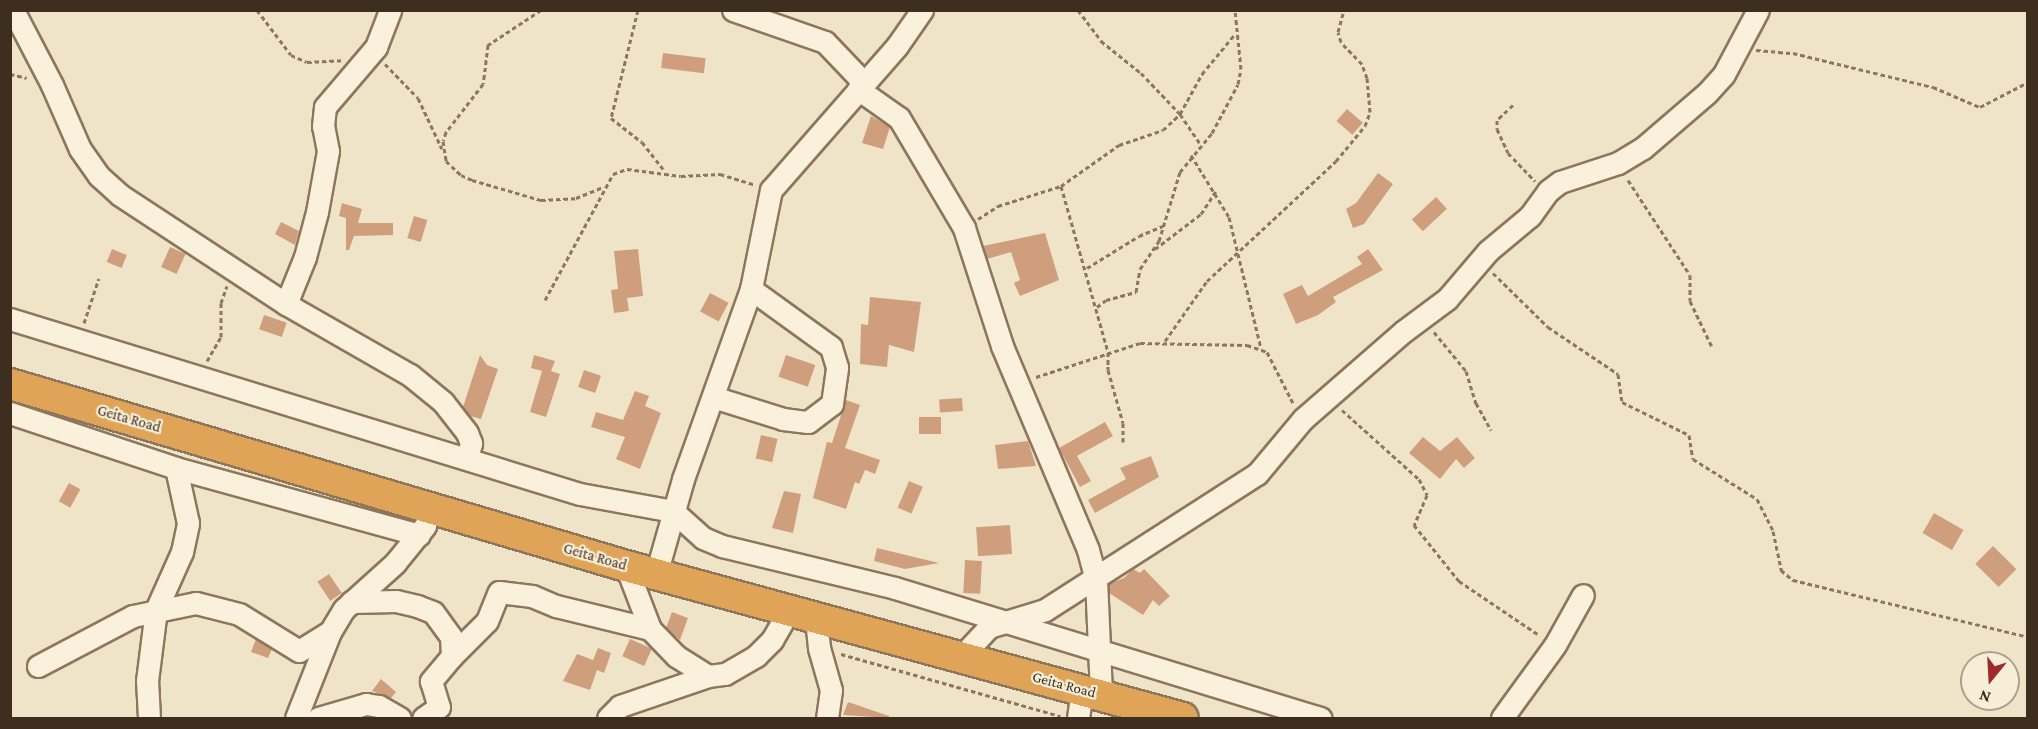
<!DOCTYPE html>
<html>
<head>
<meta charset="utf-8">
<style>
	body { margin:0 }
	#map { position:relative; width:2038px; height:729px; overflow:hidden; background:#f0e4c8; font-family:"Crimson Pro",serif }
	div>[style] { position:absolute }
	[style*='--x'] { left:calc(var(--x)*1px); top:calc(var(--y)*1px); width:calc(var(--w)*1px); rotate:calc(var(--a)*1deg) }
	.building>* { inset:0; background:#cf9f7d; transform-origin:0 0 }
	.path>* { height:3px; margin-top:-1.5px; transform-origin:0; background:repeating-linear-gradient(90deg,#8d765c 0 4.5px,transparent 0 7.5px) }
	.roads { filter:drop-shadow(2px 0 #8d765c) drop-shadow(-2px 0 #8d765c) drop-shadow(0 2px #8d765c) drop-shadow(0 -2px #8d765c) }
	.minor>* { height:21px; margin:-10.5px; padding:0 10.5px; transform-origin:10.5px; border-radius:10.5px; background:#faf1dc }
	.highway>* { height:30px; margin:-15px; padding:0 15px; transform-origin:15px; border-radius:15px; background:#e0a458 }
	span { translate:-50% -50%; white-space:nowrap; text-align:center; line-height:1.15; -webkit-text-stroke:4.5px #f7eed8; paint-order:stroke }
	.street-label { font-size:15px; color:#3d2e20 }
	.frame { position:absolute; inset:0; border:12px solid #3d2e20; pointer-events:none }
	.north { position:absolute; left:1960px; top:651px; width:60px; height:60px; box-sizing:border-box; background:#f7eed8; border:2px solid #ada18e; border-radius:50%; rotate:198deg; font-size:16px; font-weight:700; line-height:24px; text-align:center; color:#3d2e20 }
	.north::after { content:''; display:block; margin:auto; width:21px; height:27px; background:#9e2a2b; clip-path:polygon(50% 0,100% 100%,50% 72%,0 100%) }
</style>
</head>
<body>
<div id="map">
	<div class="building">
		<i style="left:663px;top:53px;width:43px;height:15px;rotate:7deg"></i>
		<i style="left:1347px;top:109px;width:21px;height:16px;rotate:41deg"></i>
		<i style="clip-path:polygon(871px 116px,890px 127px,883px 149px,862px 143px)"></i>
		<i style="clip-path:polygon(1378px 173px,1393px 184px,1364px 224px,1353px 228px,1346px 209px,1356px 203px)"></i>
		<i style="left:1436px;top:197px;width:16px;height:33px;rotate:47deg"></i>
		<i style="clip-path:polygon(342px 203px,362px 209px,358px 223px,393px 223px,393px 235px,354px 236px,349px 250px,346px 250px,346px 218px,339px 216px)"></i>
		<i style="left:414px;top:216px;width:14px;height:23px;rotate:17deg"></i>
		<i style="clip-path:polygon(281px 222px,299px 231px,295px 245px,275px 234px)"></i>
		<i style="clip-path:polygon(1045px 233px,1059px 280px,1020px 296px,1014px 283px,1020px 280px,1011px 252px,987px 259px,983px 246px)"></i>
		<i style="left:170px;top:247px;width:17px;height:22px;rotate:24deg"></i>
		<i style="left:112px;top:249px;width:16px;height:14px;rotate:22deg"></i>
		<i style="clip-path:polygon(638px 249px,643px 296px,627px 298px,629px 311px,614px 313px,611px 290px,618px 289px,614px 251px)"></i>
		<i style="clip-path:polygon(1368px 249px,1383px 270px,1333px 297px,1336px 302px,1318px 315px,1296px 324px,1283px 294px,1302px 285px,1308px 296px,1362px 264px,1357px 257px)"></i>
		<i style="left:710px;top:293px;width:21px;height:21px;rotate:28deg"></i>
		<i style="clip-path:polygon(870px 297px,921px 302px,914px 352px,889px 345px,887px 367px,860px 364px,861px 324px,868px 325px)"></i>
		<i style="left:264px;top:315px;width:24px;height:15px;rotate:19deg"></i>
		<i style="clip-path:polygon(480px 355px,487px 365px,498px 369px,481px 419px,470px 416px,463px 407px)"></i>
		<i style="clip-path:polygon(534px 355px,555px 361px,551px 371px,560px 374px,546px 417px,530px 412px,542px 371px,531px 368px)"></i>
		<i style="left:786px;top:355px;width:31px;height:23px;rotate:19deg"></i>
		<i style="left:584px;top:370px;width:18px;height:18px;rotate:19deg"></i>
		<i style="clip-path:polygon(635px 391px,649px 396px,645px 406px,661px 413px,640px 469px,616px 459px,625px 437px,591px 427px,596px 412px,623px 420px)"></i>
		<i style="left:962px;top:398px;width:13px;height:23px;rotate:86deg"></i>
		<i style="clip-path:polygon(846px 400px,860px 405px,845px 448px,880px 460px,875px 474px,865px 470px,859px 484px,855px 482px,846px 509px,813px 498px,827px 442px,832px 443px)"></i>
		<i style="left:919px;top:417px;width:22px;height:17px"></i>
		<i style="clip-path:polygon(1105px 422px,1113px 436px,1077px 456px,1091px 481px,1080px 487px,1059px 448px)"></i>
		<i style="left:761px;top:435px;width:17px;height:24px;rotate:13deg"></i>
		<i style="clip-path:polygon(1423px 437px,1440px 451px,1457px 437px,1475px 458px,1464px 468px,1456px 459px,1440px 479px,1409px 453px)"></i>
		<i style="clip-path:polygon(1028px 441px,1036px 466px,998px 469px,995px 445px)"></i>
		<i style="clip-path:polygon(1151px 456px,1159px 477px,1095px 513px,1088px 500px,1126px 479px,1120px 468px)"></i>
		<i style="left:909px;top:481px;width:15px;height:29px;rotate:23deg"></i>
		<i style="left:69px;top:483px;width:13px;height:21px;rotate:29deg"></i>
		<i style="clip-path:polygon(784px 491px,801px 494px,793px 533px,772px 528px)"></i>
		<i style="left:1934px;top:513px;width:34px;height:23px;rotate:30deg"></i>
		<i style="left:1010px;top:525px;width:29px;height:34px;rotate:86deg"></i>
		<i style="left:1993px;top:546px;width:33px;height:25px;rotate:45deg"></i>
		<i style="clip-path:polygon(877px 548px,939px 563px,905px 569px,874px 561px)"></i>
		<i style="left:965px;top:560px;width:17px;height:33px;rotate:3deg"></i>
		<i style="clip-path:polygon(1133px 569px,1140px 573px,1144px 569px,1170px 596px,1159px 606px,1153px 600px,1143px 615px,1109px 593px,1109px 584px,1124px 578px)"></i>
		<i style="left:329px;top:574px;width:23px;height:14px;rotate:56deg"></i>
		<i style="clip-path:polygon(672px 612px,688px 618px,680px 640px,666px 628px)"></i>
		<i style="clip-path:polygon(256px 639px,272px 649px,268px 658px,251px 652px)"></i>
		<i style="left:630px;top:639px;width:24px;height:19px;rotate:24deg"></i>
		<i style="clip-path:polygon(598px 648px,611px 653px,604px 673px,597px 670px,590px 690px,563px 681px,577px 654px,593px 660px)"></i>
		<i style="clip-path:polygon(381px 679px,396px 692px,391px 698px,372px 691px)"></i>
		<i style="clip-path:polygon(848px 702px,889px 716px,889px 718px,843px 715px)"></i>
	</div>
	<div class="path">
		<i style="--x:257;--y:10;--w:56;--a:52.9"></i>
		<i style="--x:291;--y:55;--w:17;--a:24"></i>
		<i style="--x:307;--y:62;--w:35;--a:-3"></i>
		<i style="--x:541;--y:10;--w:64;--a:146.6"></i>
		<i style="--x:488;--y:45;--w:39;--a:97"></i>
		<i style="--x:483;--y:84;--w:61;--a:127.6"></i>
		<i style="--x:446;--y:132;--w:9;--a:108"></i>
		<i style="--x:443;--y:141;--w:20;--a:81"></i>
		<i style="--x:446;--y:161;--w:21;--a:43"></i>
		<i style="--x:461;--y:175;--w:12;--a:24"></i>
		<i style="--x:472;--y:180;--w:72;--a:16.2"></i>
		<i style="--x:541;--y:200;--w:35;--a:-3"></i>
		<i style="--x:576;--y:198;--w:29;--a:-22"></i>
		<i style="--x:638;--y:10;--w:111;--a:104"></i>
		<i style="--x:611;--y:118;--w:39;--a:38"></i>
		<i style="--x:642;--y:142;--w:36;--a:52"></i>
		<i style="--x:1078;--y:10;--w:39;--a:53"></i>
		<i style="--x:1101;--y:41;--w:51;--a:38.7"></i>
		<i style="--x:1141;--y:73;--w:57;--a:46.4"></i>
		<i style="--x:1180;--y:114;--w:37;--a:56"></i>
		<i style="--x:1756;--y:50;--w:37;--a:5"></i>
		<i style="--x:1793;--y:53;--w:144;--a:13.7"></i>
		<i style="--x:1933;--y:87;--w:51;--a:23.1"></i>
		<i style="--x:1980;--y:107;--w:54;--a:-27.5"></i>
		<i style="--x:385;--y:64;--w:47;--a:45.9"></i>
		<i style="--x:418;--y:98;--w:56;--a:64.8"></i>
		<i style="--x:10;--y:74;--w:17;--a:13"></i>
		<i style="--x:1513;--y:105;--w:22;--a:137"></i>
		<i style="--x:1497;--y:120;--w:9;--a:90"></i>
		<i style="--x:1497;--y:129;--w:26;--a:65"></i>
		<i style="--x:1508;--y:153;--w:39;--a:46"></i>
		<i style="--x:1191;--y:155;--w:73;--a:58.5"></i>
		<i style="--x:1229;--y:217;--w:135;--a:76.3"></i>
		<i style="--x:1628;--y:180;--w:113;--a:56.9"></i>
		<i style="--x:1690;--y:275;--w:26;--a:90"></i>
		<i style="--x:1690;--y:301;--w:51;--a:64.4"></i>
		<i style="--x:1061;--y:186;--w:173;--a:74.2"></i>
		<i style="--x:1108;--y:352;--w:18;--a:90"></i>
		<i style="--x:1108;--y:370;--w:55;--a:74.2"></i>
		<i style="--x:1123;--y:423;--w:19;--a:90"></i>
		<i style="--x:978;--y:219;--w:24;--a:-33"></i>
		<i style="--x:998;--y:206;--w:66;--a:-17.6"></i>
		<i style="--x:1061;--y:186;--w:71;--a:-35.3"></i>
		<i style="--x:1119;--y:145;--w:46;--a:-18.8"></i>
		<i style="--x:1163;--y:130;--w:23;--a:-43"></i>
		<i style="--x:1180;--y:114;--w:46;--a:-61.2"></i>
		<i style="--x:1202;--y:74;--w:52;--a:-50.5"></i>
		<i style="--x:1155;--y:249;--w:58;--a:-37.3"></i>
		<i style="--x:1201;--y:214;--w:27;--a:-57"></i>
		<i style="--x:1087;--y:268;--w:61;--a:-31.6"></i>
		<i style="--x:1139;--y:236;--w:26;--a:-23"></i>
		<i style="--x:1493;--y:273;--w:77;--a:44.5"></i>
		<i style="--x:1548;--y:327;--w:84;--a:33.9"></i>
		<i style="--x:1618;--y:374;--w:28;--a:82"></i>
		<i style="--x:1622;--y:402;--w:75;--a:26.2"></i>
		<i style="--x:1689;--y:435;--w:24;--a:81"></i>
		<i style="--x:1693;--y:459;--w:75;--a:32"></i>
		<i style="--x:1757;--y:499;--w:36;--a:63"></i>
		<i style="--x:1773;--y:531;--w:40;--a:78"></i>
		<i style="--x:1781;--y:570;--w:16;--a:40"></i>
		<i style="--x:1793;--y:580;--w:242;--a:13.6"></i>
		<i style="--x:545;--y:300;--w:143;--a:-61.6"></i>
		<i style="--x:613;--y:174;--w:15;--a:-20"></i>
		<i style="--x:627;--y:169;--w:54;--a:7.4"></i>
		<i style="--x:681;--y:176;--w:39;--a:-3"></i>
		<i style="--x:720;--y:174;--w:37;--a:17"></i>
		<i style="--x:1097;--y:307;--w:11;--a:-38"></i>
		<i style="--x:1106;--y:300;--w:31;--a:-15"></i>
		<i style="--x:1136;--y:292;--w:23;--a:-80"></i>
		<i style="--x:1140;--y:269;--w:34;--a:-56"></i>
		<i style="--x:1159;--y:241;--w:72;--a:-73.1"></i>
		<i style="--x:1180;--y:172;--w:50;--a:-50.6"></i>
		<i style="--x:1212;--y:133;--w:55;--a:-62"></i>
		<i style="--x:1238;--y:84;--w:15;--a:-79"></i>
		<i style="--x:1241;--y:69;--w:59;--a:-95.8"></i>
		<i style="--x:84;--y:323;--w:47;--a:-71.6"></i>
		<i style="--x:1434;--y:332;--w:50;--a:50.6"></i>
		<i style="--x:1466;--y:371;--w:34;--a:73"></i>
		<i style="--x:1476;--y:403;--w:31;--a:61"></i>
		<i style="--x:1165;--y:341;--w:73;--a:-55"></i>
		<i style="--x:1207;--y:281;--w:176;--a:-42.9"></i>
		<i style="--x:1336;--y:161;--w:45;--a:-50.4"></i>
		<i style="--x:1365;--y:126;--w:15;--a:-70"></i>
		<i style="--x:1370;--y:112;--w:34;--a:-95"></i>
		<i style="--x:1367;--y:78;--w:15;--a:-110"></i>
		<i style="--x:1362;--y:64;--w:30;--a:-134"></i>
		<i style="--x:1341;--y:42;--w:10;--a:-107"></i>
		<i style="--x:1338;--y:32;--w:23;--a:-75"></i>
		<i style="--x:207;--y:361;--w:28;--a:-60"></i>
		<i style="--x:221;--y:337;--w:34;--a:-90"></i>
		<i style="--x:221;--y:303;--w:18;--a:-71"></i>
		<i style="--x:1036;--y:377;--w:109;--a:-18.1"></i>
		<i style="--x:1140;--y:343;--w:107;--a:1.1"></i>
		<i style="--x:1247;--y:345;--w:21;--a:19"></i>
		<i style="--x:1267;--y:352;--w:57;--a:63"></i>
		<i style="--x:1342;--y:410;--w:103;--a:41.9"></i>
		<i style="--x:1419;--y:479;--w:18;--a:63"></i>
		<i style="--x:1427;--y:495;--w:33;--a:113"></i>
		<i style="--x:1414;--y:525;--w:72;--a:51.2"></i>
		<i style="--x:1459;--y:581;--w:97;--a:34"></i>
		<i style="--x:841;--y:654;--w:228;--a:15.8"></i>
	</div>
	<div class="roads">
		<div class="minor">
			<i style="--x:13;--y:10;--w:85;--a:62.5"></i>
			<i style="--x:52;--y:85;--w:70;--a:66.4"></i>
			<i style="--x:80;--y:149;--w:33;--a:55"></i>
			<i style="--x:99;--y:176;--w:28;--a:42"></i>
			<i style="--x:120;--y:195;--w:199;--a:33.3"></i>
			<i style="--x:286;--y:304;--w:143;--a:29.8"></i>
			<i style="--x:410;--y:375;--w:43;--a:39.3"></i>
			<i style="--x:443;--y:402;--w:39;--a:52"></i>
			<i style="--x:467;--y:433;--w:11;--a:68"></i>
			<i style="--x:471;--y:443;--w:16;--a:104"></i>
			<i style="--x:733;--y:10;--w:97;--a:19.2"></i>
			<i style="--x:825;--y:42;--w:57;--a:46.4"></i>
			<i style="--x:858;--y:89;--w:50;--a:35.3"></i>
			<i style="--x:899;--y:118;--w:128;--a:59.4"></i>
			<i style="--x:964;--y:228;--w:124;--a:72.1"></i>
			<i style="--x:1002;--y:346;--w:221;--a:67.1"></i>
			<i style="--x:1088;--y:550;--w:30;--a:75"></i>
			<i style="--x:1096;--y:579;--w:116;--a:87.5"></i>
			<i style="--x:286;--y:304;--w:51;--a:-68"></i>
			<i style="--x:305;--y:257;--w:47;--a:-75.1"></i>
			<i style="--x:317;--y:212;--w:62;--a:-79.8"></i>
			<i style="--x:328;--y:151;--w:25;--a:-101"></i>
			<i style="--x:323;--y:126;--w:19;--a:-84"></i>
			<i style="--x:325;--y:107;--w:79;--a:-49.6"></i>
			<i style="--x:376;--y:47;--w:40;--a:-69"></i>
			<i style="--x:10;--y:319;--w:596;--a:17.07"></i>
			<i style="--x:580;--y:494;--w:95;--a:10.4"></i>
			<i style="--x:673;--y:511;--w:40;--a:42"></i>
			<i style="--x:703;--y:538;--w:21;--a:23"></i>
			<i style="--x:722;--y:546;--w:178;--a:13.6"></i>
			<i style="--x:895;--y:588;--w:445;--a:17"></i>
			<i style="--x:713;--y:397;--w:73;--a:17.4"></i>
			<i style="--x:783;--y:419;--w:25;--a:7"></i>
			<i style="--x:808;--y:422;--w:30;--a:-37"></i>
			<i style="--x:832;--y:404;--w:37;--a:-82"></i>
			<i style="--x:837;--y:367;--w:21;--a:-107"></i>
			<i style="--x:831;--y:347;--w:99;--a:-144.1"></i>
			<i style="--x:10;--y:413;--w:175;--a:18.3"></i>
			<i style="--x:176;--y:468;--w:252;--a:15.4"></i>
			<i style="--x:626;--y:566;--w:67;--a:69.1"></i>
			<i style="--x:650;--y:629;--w:37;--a:46"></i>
			<i style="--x:676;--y:656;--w:38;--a:32"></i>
			<i style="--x:708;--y:676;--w:17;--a:-7"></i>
			<i style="--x:725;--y:674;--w:36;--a:-30"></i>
			<i style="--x:756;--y:656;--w:23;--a:-45"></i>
			<i style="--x:772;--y:640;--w:32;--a:-60"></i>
			<i style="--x:656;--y:574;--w:99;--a:-74.1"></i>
			<i style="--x:683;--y:479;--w:202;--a:-70.3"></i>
			<i style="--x:751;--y:289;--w:101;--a:-78.6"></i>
			<i style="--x:771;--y:190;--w:191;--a:-48.8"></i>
			<i style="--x:897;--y:46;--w:44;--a:-55.2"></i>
			<i style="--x:351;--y:602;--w:45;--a:-1.3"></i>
			<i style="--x:396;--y:601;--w:22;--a:13"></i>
			<i style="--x:417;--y:606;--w:17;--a:21"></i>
			<i style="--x:433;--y:612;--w:31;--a:54"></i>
			<i style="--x:451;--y:637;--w:19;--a:87"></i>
			<i style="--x:452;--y:656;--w:33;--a:130"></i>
			<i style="--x:431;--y:681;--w:27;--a:73"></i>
			<i style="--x:439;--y:707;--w:19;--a:145"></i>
			<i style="--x:816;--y:619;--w:29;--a:84"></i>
			<i style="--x:819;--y:648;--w:44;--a:74.1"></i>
			<i style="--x:831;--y:690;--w:28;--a:98"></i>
			<i style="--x:452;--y:656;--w:49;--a:-45"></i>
			<i style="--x:487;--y:621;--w:31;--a:-68"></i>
			<i style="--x:499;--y:592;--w:33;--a:7"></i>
			<i style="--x:532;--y:596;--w:26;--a:23"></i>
			<i style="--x:556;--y:606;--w:97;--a:13.7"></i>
			<i style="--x:960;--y:658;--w:42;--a:-46.9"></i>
			<i style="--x:989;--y:627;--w:59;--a:-16.9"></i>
			<i style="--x:1045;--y:610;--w:252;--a:-32.7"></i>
			<i style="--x:1257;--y:474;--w:72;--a:-50.1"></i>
			<i style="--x:1303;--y:419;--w:134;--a:-41.1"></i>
			<i style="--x:1404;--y:331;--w:54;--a:-36.7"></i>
			<i style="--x:1447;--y:299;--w:63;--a:-49.5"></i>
			<i style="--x:1488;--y:251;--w:55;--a:-39.8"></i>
			<i style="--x:1530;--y:216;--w:31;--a:-54"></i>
			<i style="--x:1548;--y:191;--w:15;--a:-37"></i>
			<i style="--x:1560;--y:182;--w:61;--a:-18.1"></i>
			<i style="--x:1618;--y:163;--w:29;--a:-31"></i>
			<i style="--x:1643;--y:148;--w:84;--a:-40.7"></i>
			<i style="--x:1707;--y:93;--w:25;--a:-48"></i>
			<i style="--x:1724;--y:74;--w:72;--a:-62"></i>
			<i style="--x:38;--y:666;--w:107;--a:-27.8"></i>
			<i style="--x:133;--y:616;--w:64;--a:-11.7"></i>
			<i style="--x:196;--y:603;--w:44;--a:14.3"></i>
			<i style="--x:239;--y:614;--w:70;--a:31.7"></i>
			<i style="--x:299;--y:651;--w:36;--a:-32"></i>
			<i style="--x:149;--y:718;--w:37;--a:-93"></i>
			<i style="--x:147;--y:681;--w:72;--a:-82.8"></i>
			<i style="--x:156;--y:610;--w:64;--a:-65.9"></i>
			<i style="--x:182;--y:552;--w:30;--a:-78"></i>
			<i style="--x:188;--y:523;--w:56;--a:-102.3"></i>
			<i style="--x:296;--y:718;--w:92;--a:-68.4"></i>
			<i style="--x:330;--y:632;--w:27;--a:-59"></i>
			<i style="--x:344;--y:609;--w:69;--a:-42"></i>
			<i style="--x:395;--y:563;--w:48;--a:-51"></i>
			<i style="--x:318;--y:718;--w:50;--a:-16.3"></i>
			<i style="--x:366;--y:704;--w:13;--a:9"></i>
			<i style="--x:379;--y:706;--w:24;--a:30"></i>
			<i style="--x:608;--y:718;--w:17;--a:-45"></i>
			<i style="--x:620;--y:706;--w:93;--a:-18.8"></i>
			<i style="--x:1078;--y:718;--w:28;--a:-82"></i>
			<i style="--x:1502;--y:718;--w:90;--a:-54"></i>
			<i style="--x:1555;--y:645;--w:57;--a:-60.8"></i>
		</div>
		<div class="highway">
			<i style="--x:10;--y:384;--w:642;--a:16.46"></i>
			<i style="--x:626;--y:566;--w:577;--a:15.26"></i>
		</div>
	</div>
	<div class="street-label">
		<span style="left:129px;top:419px;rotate:16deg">Geita Road</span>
		<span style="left:595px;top:557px;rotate:16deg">Geita Road</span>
		<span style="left:1064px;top:685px;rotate:15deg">Geita Road</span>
	</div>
	<div class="frame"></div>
	<div class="north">N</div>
</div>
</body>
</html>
